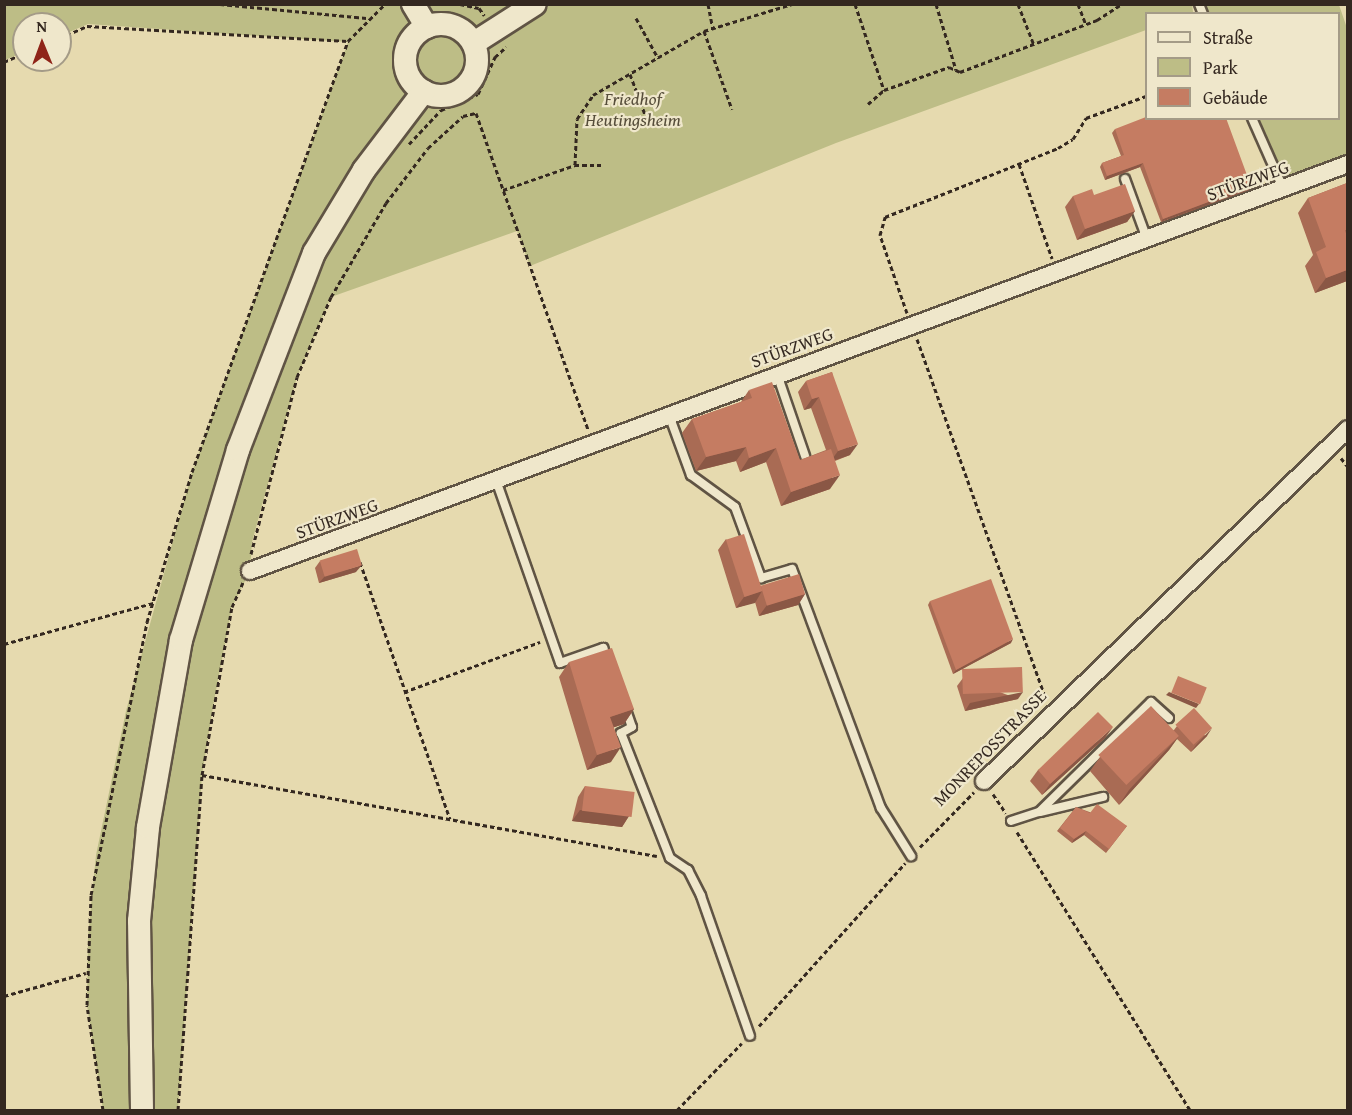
<!DOCTYPE html>
<html>
<head>
<meta charset="utf-8">
<style>
	body { margin:0 }
	#map { position:relative; width:1352px; height:1115px; overflow:hidden; background:#e6daaf; font-family:"Gentium Book Plus",serif }
	div>[style] { position:absolute }
	[style*='--x'] { left:calc(var(--x)*1px); top:calc(var(--y)*1px); width:calc(var(--w)*1px); rotate:calc(var(--a)*1deg) }
	.green>* { inset:0; background:#bdbd86 }
	.path>* { height:3px; margin-top:-1.5px; transform-origin:0; background:repeating-linear-gradient(90deg,#342820 0 4.5px,transparent 0 7.5px) }
	.roads { filter:drop-shadow(2px 0 #605444) drop-shadow(-2px 0 #605444) drop-shadow(0 2px #605444) drop-shadow(0 -2px #605444) }
	.service>* { height:8px; margin:-4px; padding:0 4px; transform-origin:4px; border-radius:4px; background:#efe7cb }
	.minor>* { height:16px; margin:-8px; padding:0 8px; transform-origin:8px; border-radius:8px; background:#efe7cb }
	.secondary>* { height:22px; margin:-11px; padding:0 11px; transform-origin:11px; border-radius:11px; background:#efe7cb }
	.secondary>.ring { margin:-11px; padding:0; box-sizing:content-box; background:none; border:22px solid #efe7cb; border-radius:50% }
	.wall>* { inset:0; background:#a96b54 }
	.shaded-wall>* { inset:0; background:#8a5745 }
	.building>* { inset:0; background:#c57c62; transform-origin:0 0 }
	span { translate:-50% -50%; white-space:nowrap; text-align:center; line-height:1.15; -webkit-text-stroke:4.5px #efe7cb; paint-order:stroke }
	.park-label { font-size:18px; color:#564d3a; font-style:italic }
	.street-label { font-size:18px; color:#342820 }
	.frame { position:absolute; inset:0; border:6px solid #342820; pointer-events:none }
	.legend { position:absolute; left:1145px; top:12px; width:195px; height:108px; box-sizing:border-box; background:#efe7cb; border:2px solid #a49b87; margin:0; padding:8px 10px; list-style:none; font-size:18px; color:#342820 }
	.legend li { display:flex; align-items:center; gap:12px; height:30px }
	.legend b { width:30px; border:2px solid #a49b87 }
	.north { position:absolute; left:12px; top:12px; width:60px; height:60px; box-sizing:border-box; background:#efe7cb; border:2px solid #a49b87; border-radius:50%; rotate:359deg; font-size:16px; font-weight:700; line-height:24px; text-align:center; color:#342820 }
	.north::after { content:''; display:block; margin:auto; width:21px; height:27px; background:#8f2418; clip-path:polygon(50% 0,100% 100%,50% 72%,0 100%) }
</style>
</head>
<body>
<div id="map">
	<div class="green">
		<i style="clip-path:polygon(5px 4px,1192px 4px,1193px 12px,1146px 14px,1146px 30px,836px 143px,530px 266px,517px 231px,331px 297px,297px 377px,252px 542px,250px 571px,232px 607px,214px 701px,202px 775px,178px 1110px,103px 1110px,87px 1005px,88px 937px,96px 855px,126px 711px,192px 472px,348px 42px,88px 24px,60px 36px,60px 24px,24px 24px,24px 52px,5px 60px)"></i>
		<i style="clip-path:polygon(1199px 5px,1339px 5px,1347px 28px,1347px 164px,1283px 188px,1252px 119px,1338px 118px,1338px 14px,1203px 13px)"></i>
	</div>
	<div class="path">
		<i style="--x:220;--y:4;--w:147;--a:5.5"></i>
		<i style="--x:460;--y:4;--w:19;--a:12"></i>
		<i style="--x:479;--y:8;--w:9;--a:54"></i>
		<i style="--x:708;--y:4;--w:25;--a:79"></i>
		<i style="--x:855;--y:4;--w:91;--a:71.4"></i>
		<i style="--x:884;--y:90;--w:69;--a:-19.5"></i>
		<i style="--x:949;--y:67;--w:12;--a:24"></i>
		<i style="--x:960;--y:72;--w:147;--a:-20.8"></i>
		<i style="--x:1097;--y:20;--w:30;--a:-33"></i>
		<i style="--x:936;--y:4;--w:69;--a:73.1"></i>
		<i style="--x:1018;--y:4;--w:44;--a:68.7"></i>
		<i style="--x:1078;--y:4;--w:22;--a:69"></i>
		<i style="--x:636;--y:18;--w:46;--a:61.2"></i>
		<i style="--x:704;--y:31;--w:83;--a:70.3"></i>
		<i style="--x:60;--y:38;--w:30;--a:-24"></i>
		<i style="--x:87;--y:26;--w:261;--a:3.3"></i>
		<i style="--x:4;--y:62;--w:22;--a:-24"></i>
		<i style="--x:630;--y:74;--w:54;--a:69.6"></i>
		<i style="--x:868;--y:104;--w:21;--a:-41"></i>
		<i style="--x:409;--y:144;--w:47;--a:-46.7"></i>
		<i style="--x:441;--y:110;--w:40;--a:-23.4"></i>
		<i style="--x:478;--y:94;--w:41;--a:-65.3"></i>
		<i style="--x:495;--y:57;--w:15;--a:-42"></i>
		<i style="--x:1019;--y:164;--w:100;--a:70.7"></i>
		<i style="--x:575;--y:165;--w:46;--a:-87.5"></i>
		<i style="--x:577;--y:119;--w:29;--a:-56"></i>
		<i style="--x:593;--y:95;--w:128;--a:-30"></i>
		<i style="--x:704;--y:31;--w:92;--a:-17.1"></i>
		<i style="--x:503;--y:190;--w:76;--a:-19.1"></i>
		<i style="--x:575;--y:165;--w:26;--a:0"></i>
		<i style="--x:907;--y:313;--w:83;--a:-109.1"></i>
		<i style="--x:880;--y:235;--w:19;--a:-74"></i>
		<i style="--x:885;--y:217;--w:186;--a:-21.7"></i>
		<i style="--x:1058;--y:148;--w:17;--a:-31"></i>
		<i style="--x:1073;--y:139;--w:25;--a:-58"></i>
		<i style="--x:1086;--y:118;--w:64;--a:-20.1"></i>
		<i style="--x:917;--y:339;--w:383;--a:70.3"></i>
		<i style="--x:1341;--y:458;--w:11;--a:52"></i>
		<i style="--x:251;--y:554;--w:183;--a:-75.4"></i>
		<i style="--x:297;--y:377;--w:87;--a:-67"></i>
		<i style="--x:331;--y:297;--w:109;--a:-59.7"></i>
		<i style="--x:386;--y:203;--w:69;--a:-52.6"></i>
		<i style="--x:428;--y:148;--w:47;--a:-42.4"></i>
		<i style="--x:463;--y:116;--w:13;--a:-13"></i>
		<i style="--x:476;--y:113;--w:336;--a:70.5"></i>
		<i style="--x:360;--y:562;--w:272;--a:70.7"></i>
		<i style="--x:4;--y:644;--w:155;--a:-15.4"></i>
		<i style="--x:404;--y:692;--w:145;--a:-20.2"></i>
		<i style="--x:202;--y:775;--w:462;--a:10.1"></i>
		<i style="--x:993;--y:794;--w:23;--a:56"></i>
		<i style="--x:1017;--y:832;--w:327;--a:58.1"></i>
		<i style="--x:920;--y:847;--w:77;--a:-45.5"></i>
		<i style="--x:4;--y:996;--w:85;--a:-15.7"></i>
		<i style="--x:759;--y:1026;--w:219;--a:-48.1"></i>
		<i style="--x:103;--y:1110;--w:106;--a:-98.7"></i>
		<i style="--x:87;--y:1005;--w:110;--a:-87.9"></i>
		<i style="--x:91;--y:895;--w:279;--a:-78.4"></i>
		<i style="--x:147;--y:622;--w:157;--a:-73.3"></i>
		<i style="--x:192;--y:472;--w:458;--a:-70.1"></i>
		<i style="--x:348;--y:41;--w:52;--a:-45"></i>
		<i style="--x:178;--y:1110;--w:336;--a:-85.9"></i>
		<i style="--x:202;--y:775;--w:171;--a:-79.9"></i>
		<i style="--x:232;--y:607;--w:27;--a:-66"></i>
		<i style="--x:677;--y:1110;--w:93;--a:-45.9"></i>
	</div>
	<div class="roads">
		<div class="service">
			<i style="--x:1199;--y:4;--w:11;--a:68"></i>
			<i style="--x:1252;--y:118;--w:77;--a:66.1"></i>
			<i style="--x:1125;--y:179;--w:64;--a:69.9"></i>
			<i style="--x:777;--y:374;--w:87;--a:71.1"></i>
			<i style="--x:669;--y:415;--w:64;--a:69.9"></i>
			<i style="--x:691;--y:475;--w:54;--a:36"></i>
			<i style="--x:735;--y:507;--w:76;--a:69.9"></i>
			<i style="--x:761;--y:578;--w:32;--a:-16"></i>
			<i style="--x:792;--y:569;--w:255;--a:69.6"></i>
			<i style="--x:881;--y:808;--w:57;--a:58"></i>
			<i style="--x:496;--y:480;--w:194;--a:70.7"></i>
			<i style="--x:560;--y:663;--w:46;--a:-19.2"></i>
			<i style="--x:603;--y:648;--w:14;--a:69"></i>
			<i style="--x:625;--y:707;--w:21;--a:71"></i>
			<i style="--x:632;--y:727;--w:13;--a:151"></i>
			<i style="--x:621;--y:733;--w:134;--a:68.6"></i>
			<i style="--x:670;--y:858;--w:22;--a:34"></i>
			<i style="--x:688;--y:870;--w:29;--a:63"></i>
			<i style="--x:701;--y:896;--w:148;--a:70.7"></i>
			<i style="--x:1040;--y:812;--w:65;--a:-13.4"></i>
			<i style="--x:1011;--y:821;--w:29;--a:-18"></i>
			<i style="--x:1039;--y:812;--w:157;--a:-44.5"></i>
			<i style="--x:1151;--y:702;--w:24;--a:42"></i>
		</div>
		<div class="minor">
			<i style="--x:250;--y:571;--w:1171;--a:-20.34"></i>
			<i style="--x:984;--y:781;--w:506;--a:-44.04"></i>
		</div>
		<div class="secondary">
			<i style="--x:413;--y:4;--w:27;--a:59"></i>
			<i class="ring" style="left:405px;top:24px;width:50px;height:50px"></i>
			<i style="--x:474;--y:43;--w:72;--a:-32.6"></i>
			<i style="--x:142;--y:1110;--w:189;--a:-90.9"></i>
			<i style="--x:139;--y:921;--w:94;--a:-84.5"></i>
			<i style="--x:148;--y:827;--w:190;--a:-80"></i>
			<i style="--x:181;--y:640;--w:198;--a:-73.3"></i>
			<i style="--x:238;--y:450;--w:211;--a:-68.9"></i>
			<i style="--x:314;--y:253;--w:97;--a:-58.9"></i>
			<i style="--x:364;--y:170;--w:99;--a:-52.8"></i>
		</div>
	</div>
	<div class="wall">
		<i style="clip-path:polygon(1115px 129px,1249px 190px,1161px 222px,1140px 167px,1105px 180px,1100px 167px,1102px 163px,1121px 156px,1112px 133px)"></i>
		<i style="clip-path:polygon(1347px 183px,1347px 281px,1315px 293px,1305px 266px,1313px 255px,1298px 213px,1308px 198px)"></i>
		<i style="clip-path:polygon(1094px 195px,1135px 211px,1127px 222px,1077px 240px,1065px 207px,1073px 196px)"></i>
		<i style="clip-path:polygon(832px 372px,850px 455px,835px 461px,830px 489px,781px 506px,766px 462px,740px 472px,736px 461px,696px 471px,682px 433px,692px 419px,741px 402px,749px 390px,800px 460px,826px 450px,811px 408px,804px 410px,798px 392px,806px 381px)"></i>
		<i style="clip-path:polygon(726px 539px,760px 586px,805px 594px,798px 605px,759px 616px,755px 602px,736px 608px,718px 550px)"></i>
		<i style="clip-path:polygon(320px 561px,356px 572px,319px 583px,315px 568px)"></i>
		<i style="clip-path:polygon(930px 601px,1011px 643px,953px 674px,928px 605px)"></i>
		<i style="clip-path:polygon(569px 662px,634px 709px,624px 724px,614px 727px,611px 762px,587px 770px,559px 677px)"></i>
		<i style="clip-path:polygon(963px 678px,1018px 699px,965px 711px,957px 686px)"></i>
		<i style="clip-path:polygon(1177px 726px,1207px 736px,1191px 752px,1177px 739px,1169px 750px,1119px 805px,1090px 771px,1100px 757px,1174px 730px)"></i>
		<i style="clip-path:polygon(1105px 738px,1042px 795px,1030px 781px,1038px 770px)"></i>
		<i style="clip-path:polygon(585px 786px,629px 816px,622px 827px,572px 821px,578px 797px)"></i>
		<i style="clip-path:polygon(1076px 807px,1127px 826px,1106px 853px,1084px 835px,1072px 843px,1057px 831px)"></i>
	</div>
	<div class="shaded-wall">
		<i style="clip-path:polygon(1143px 163px,1140px 167px,1105px 180px,1107px 176px)"></i>
		<i style="clip-path:polygon(1251px 186px,1249px 190px,1161px 222px,1163px 219px)"></i>
		<i style="clip-path:polygon(1135px 211px,1127px 222px,1077px 240px,1085px 229px)"></i>
		<i style="clip-path:polygon(1347px 270px,1347px 281px,1315px 293px,1326px 278px)"></i>
		<i style="clip-path:polygon(819px 397px,811px 408px,804px 410px,812px 399px)"></i>
		<i style="clip-path:polygon(858px 444px,850px 455px,830px 462px,838px 451px)"></i>
		<i style="clip-path:polygon(746px 447px,736px 461px,696px 471px,706px 457px)"></i>
		<i style="clip-path:polygon(776px 448px,766px 462px,740px 472px,749px 458px)"></i>
		<i style="clip-path:polygon(840px 475px,830px 489px,781px 506px,791px 492px)"></i>
		<i style="clip-path:polygon(362px 565px,356px 572px,319px 583px,325px 576px)"></i>
		<i style="clip-path:polygon(762px 591px,755px 603px,736px 608px,744px 597px)"></i>
		<i style="clip-path:polygon(805px 594px,798px 605px,759px 616px,767px 605px)"></i>
		<i style="clip-path:polygon(1013px 639px,1011px 643px,953px 674px,956px 670px)"></i>
		<i style="clip-path:polygon(1023px 692px,1018px 699px,965px 711px,970px 703px)"></i>
		<i style="clip-path:polygon(1169px 692px,1199px 704px,1196px 708px,1166px 695px)"></i>
		<i style="clip-path:polygon(634px 709px,624px 724px,600px 732px,610px 717px)"></i>
		<i style="clip-path:polygon(1113px 727px,1105px 738px,1042px 795px,1050px 784px)"></i>
		<i style="clip-path:polygon(1212px 728px,1207px 736px,1191px 752px,1196px 745px)"></i>
		<i style="clip-path:polygon(1179px 736px,1169px 750px,1119px 805px,1129px 790px)"></i>
		<i style="clip-path:polygon(621px 747px,611px 762px,587px 770px,597px 755px)"></i>
		<i style="clip-path:polygon(580px 810px,629px 816px,622px 827px,572px 821px)"></i>
		<i style="clip-path:polygon(1086px 831px,1084px 835px,1072px 843px,1074px 839px)"></i>
	</div>
	<div class="building">
		<i style="clip-path:polygon(1146px 117px,1146px 118px,1215px 118px,1216px 120px,1219px 118px,1226px 118px,1251px 186px,1163px 219px,1143px 163px,1107px 176px,1102px 163px,1124px 155px,1115px 129px)"></i>
		<i style="clip-path:polygon(1347px 183px,1347px 230px,1345px 230px,1347px 237px,1347px 270px,1326px 278px,1316px 252px,1326px 247px,1308px 198px)"></i>
		<i style="clip-path:polygon(1125px 184px,1135px 211px,1085px 229px,1073px 196px,1092px 189px,1094px 195px)"></i>
		<i style="clip-path:polygon(832px 372px,858px 444px,838px 451px,819px 397px,812px 399px,806px 381px)"></i>
		<i style="clip-path:polygon(772px 382px,800px 460px,831px 449px,840px 475px,791px 492px,776px 448px,749px 458px,746px 447px,706px 457px,692px 419px,752px 398px,749px 390px)"></i>
		<i style="left:744px;top:534px;width:60px;height:19px;rotate:72deg"></i>
		<i style="left:357px;top:549px;width:17px;height:39px;rotate:73deg"></i>
		<i style="left:799px;top:574px;width:21px;height:40px;rotate:73deg"></i>
		<i style="clip-path:polygon(991px 579px,1013px 639px,956px 670px,930px 601px)"></i>
		<i style="clip-path:polygon(612px 648px,634px 709px,610px 717px,621px 747px,597px 755px,569px 662px)"></i>
		<i style="left:1022px;top:667px;width:25px;height:60px;rotate:88deg"></i>
		<i style="left:1178px;top:676px;width:31px;height:18px;rotate:22deg"></i>
		<i style="left:1151px;top:706px;width:41px;height:72px;rotate:47deg"></i>
		<i style="left:1194px;top:708px;width:27px;height:25px;rotate:48deg"></i>
		<i style="clip-path:polygon(1098px 712px,1113px 727px,1050px 784px,1038px 770px)"></i>
		<i style="left:585px;top:786px;width:50px;height:25px;rotate:7deg"></i>
		<i style="clip-path:polygon(1097px 804px,1127px 826px,1109px 849px,1086px 831px,1074px 839px,1060px 828px,1076px 807px,1090px 813px)"></i>
	</div>
	<div class="park-label">
		<span style="left:633px;top:110px">Friedhof<br>Heutingsheim</span>
	</div>
	<div class="street-label">
		<span style="left:1248px;top:181px;rotate:-20deg">STÜRZWEG</span>
		<span style="left:792px;top:348px;rotate:-20deg">STÜRZWEG</span>
		<span style="left:337px;top:519px;rotate:-20deg">STÜRZWEG</span>
		<span style="left:990px;top:748px;rotate:-46deg">MONREPOSSTRASSE</span>
	</div>
	<div class="frame"></div>
	<ul class="legend">
	<li><b style="height:8px;background:#efe7cb"></b>Straße</li>
	<li><b style="height:16px;background:#bdbd86"></b>Park</li>
	<li><b style="height:16px;background:#c57c62"></b>Gebäude</li>
	</ul>
	<div class="north">N</div>
</div>
</body>
</html>
